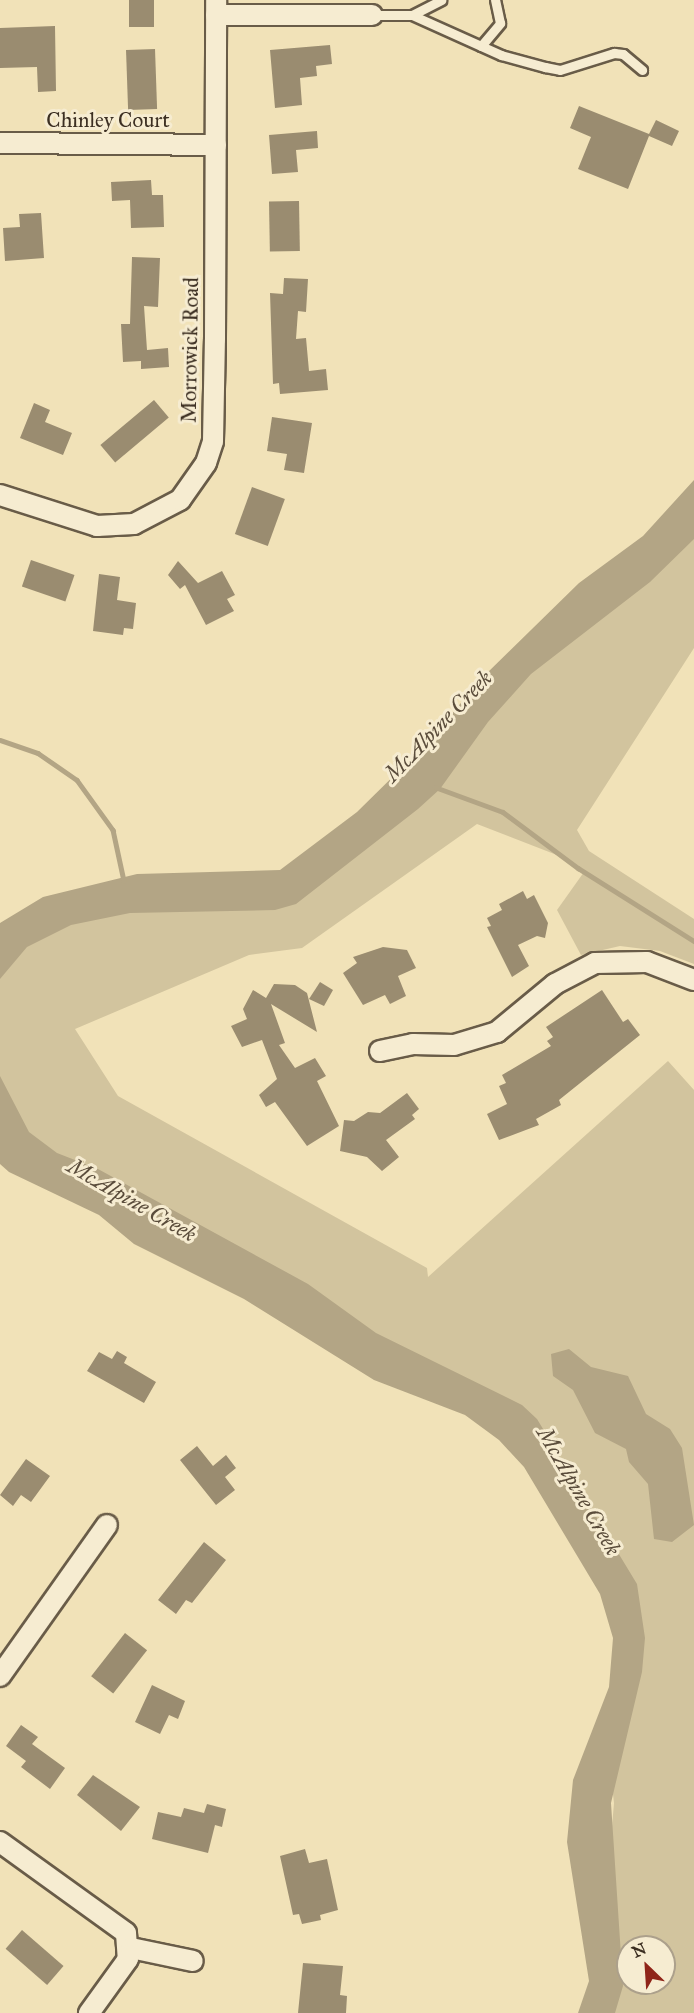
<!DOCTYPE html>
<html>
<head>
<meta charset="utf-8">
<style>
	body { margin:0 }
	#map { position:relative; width:694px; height:2013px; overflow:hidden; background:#f1e2b8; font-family:"IM FELL Great Primer",serif }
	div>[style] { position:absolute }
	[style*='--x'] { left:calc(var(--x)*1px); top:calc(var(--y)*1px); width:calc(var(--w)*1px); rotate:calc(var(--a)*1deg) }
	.green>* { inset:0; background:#d2c49e }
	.water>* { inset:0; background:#b3a585 }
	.stream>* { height:4.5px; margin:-2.25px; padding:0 2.25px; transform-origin:2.25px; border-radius:2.25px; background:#b3a585 }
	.building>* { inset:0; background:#9a8c70; transform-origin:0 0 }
	.roads { filter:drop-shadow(2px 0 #695c48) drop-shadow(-2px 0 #695c48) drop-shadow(0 2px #695c48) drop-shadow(0 -2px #695c48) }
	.service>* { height:9px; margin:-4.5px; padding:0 4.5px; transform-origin:4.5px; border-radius:4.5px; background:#f6ecd1 }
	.minor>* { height:20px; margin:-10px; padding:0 10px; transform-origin:10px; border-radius:10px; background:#f6ecd1 }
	span { translate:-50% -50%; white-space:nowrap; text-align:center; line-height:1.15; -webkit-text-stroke:6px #f6ecd1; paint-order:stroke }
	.street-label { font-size:21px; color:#3c2f22 }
	.water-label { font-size:22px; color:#5a4c3b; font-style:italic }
	.north { position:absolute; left:616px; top:1935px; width:60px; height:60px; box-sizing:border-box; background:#f6ecd1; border:2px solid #aca08b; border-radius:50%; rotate:335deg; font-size:16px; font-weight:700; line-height:24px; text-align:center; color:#3c2f22 }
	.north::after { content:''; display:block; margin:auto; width:21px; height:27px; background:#8f2418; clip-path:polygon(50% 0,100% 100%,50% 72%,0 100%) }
</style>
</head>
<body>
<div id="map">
	<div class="green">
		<i style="clip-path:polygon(evenodd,694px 507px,694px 648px,577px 830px,589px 851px,694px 919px,694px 964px,660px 951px,620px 946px,581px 955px,557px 910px,584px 872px,562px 857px,477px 824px,302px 948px,249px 955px,75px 1029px,118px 1096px,427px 1268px,428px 1277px,668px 1061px,694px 1090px,694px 2013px,596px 2013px,614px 1803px,607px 1741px,629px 1643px,543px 1458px,17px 1155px,0 1106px,0 967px,66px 901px,311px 885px,694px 507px,628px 1947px,664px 1947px,664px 1983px,628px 1983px,628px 1947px)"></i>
	</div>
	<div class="water">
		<i style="clip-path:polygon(694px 480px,694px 539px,650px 582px,531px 674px,488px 722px,440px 789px,418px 809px,296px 904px,275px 910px,130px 913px,71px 925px,27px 947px,0 979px,0 923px,43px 897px,137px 874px,280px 870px,357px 812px,423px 747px,485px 675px,579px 583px,643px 536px)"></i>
		<i style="clip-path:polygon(0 1076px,29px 1132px,57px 1153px,98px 1169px,308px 1284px,376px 1333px,522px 1405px,537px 1419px,637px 1584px,645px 1638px,642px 1672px,611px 1803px,623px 1986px,615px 2013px,578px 2013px,589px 1981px,567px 1842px,573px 1780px,609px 1687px,613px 1638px,600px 1594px,524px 1467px,499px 1440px,465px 1415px,374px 1380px,244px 1299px,134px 1244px,99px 1215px,9px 1172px,0 1164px)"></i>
		<i style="clip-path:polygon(569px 1349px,591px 1367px,628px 1376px,646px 1414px,670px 1429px,682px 1448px,694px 1525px,672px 1542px,654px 1539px,648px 1484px,629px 1462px,626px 1449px,595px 1433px,573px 1390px,553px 1376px,551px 1354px)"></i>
	</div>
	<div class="stream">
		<i style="--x:0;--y:740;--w:40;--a:18.9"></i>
		<i style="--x:38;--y:753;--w:47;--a:34.7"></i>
		<i style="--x:77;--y:780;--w:62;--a:54.2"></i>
		<i style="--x:113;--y:830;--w:52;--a:77.8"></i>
		<i style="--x:435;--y:787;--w:72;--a:20.2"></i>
		<i style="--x:503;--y:812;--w:94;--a:36.7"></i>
		<i style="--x:578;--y:868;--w:137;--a:32.2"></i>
	</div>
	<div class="building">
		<i style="left:129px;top:0;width:25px;height:27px"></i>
		<i style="clip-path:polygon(55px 26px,56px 91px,38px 92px,37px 67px,0 68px,0 28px)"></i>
		<i style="clip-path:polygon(330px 45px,332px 64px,316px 66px,317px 76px,300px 78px,302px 105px,275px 108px,270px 50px)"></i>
		<i style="left:155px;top:49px;width:60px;height:29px;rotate:88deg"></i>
		<i style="clip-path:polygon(579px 106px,649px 134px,656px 120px,679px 131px,672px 146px,649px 136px,628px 189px,578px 169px,591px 137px,570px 128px)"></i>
		<i style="clip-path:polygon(317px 131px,318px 148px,296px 150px,298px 172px,272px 174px,269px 135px)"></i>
		<i style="clip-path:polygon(151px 180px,152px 195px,163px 195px,164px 227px,131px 228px,130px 200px,112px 201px,111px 182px)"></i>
		<i style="left:299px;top:201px;width:50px;height:30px;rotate:89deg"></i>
		<i style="clip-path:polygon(41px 213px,44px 258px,5px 261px,3px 228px,20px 227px,19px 214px)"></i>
		<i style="clip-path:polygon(132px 257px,160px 258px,158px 307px,144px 306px,147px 350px,168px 348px,169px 367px,141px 369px,141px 361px,123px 362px,121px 324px,130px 324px)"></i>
		<i style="clip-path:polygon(284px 278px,308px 279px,306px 312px,298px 311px,296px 339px,306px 338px,309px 371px,326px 369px,328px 390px,280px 394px,279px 383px,273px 384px,270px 293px,283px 294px)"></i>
		<i style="left:154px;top:400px;width:23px;height:70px;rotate:50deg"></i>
		<i style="clip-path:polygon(34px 403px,50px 410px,45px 422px,72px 433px,63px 455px,20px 438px)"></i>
		<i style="clip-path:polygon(272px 417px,312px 423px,304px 473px,284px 470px,287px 454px,267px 451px)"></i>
		<i style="left:252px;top:487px;width:35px;height:50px;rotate:20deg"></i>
		<i style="left:31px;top:560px;width:46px;height:28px;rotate:19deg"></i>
		<i style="clip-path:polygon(178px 561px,198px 583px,222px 571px,235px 595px,227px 599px,234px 611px,206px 625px,185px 585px,180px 589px,168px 575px)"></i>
		<i style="clip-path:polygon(99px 574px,120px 577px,117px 600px,136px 603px,133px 629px,124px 628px,123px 635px,93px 631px)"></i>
		<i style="clip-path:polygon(523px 891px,527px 899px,534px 895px,548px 923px,545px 938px,537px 936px,518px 945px,529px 966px,512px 977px,487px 927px,491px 926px,487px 918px,502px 910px,499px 904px)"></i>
		<i style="clip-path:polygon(383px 947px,407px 950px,416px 968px,398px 976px,406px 996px,390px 1004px,385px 995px,363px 1005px,343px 973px,357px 963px,353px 957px)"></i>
		<i style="clip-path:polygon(320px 982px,333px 990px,324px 1006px,309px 999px)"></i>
		<i style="clip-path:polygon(274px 984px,295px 985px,307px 993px,317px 1032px,271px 1004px,285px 1043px,279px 1045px,295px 1068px,315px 1058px,326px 1076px,317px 1081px,339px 1126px,307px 1146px,275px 1102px,266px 1107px,259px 1095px,277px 1079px,262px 1040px,242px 1047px,231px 1026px,247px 1019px,243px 1009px,253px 990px,266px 998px)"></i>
		<i style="clip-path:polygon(602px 990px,623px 1022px,628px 1019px,640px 1035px,559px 1100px,561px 1105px,536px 1119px,539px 1125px,499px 1140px,487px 1114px,507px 1104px,499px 1086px,506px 1083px,502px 1075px,551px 1046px,547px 1041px,553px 1037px,546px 1027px)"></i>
		<i style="clip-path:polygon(407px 1093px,419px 1109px,412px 1115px,415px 1119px,386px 1140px,399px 1157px,382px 1171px,367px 1157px,340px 1151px,344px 1120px,354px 1121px,368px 1112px,380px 1113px)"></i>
		<i style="clip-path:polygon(117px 1351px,127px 1357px,124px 1363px,156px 1382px,144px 1403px,87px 1371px,99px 1352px,112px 1359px)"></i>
		<i style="clip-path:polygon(197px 1446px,213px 1466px,226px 1455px,236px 1468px,225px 1477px,235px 1490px,216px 1505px,180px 1460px)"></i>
		<i style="clip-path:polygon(26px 1459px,50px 1476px,31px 1502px,21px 1495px,13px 1506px,0 1495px)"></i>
		<i style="clip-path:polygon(204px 1542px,226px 1560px,192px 1603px,186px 1600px,176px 1614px,158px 1600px)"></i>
		<i style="left:125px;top:1633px;width:28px;height:55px;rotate:38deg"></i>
		<i style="clip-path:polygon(152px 1685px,185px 1701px,178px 1719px,169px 1715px,160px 1734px,135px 1722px)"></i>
		<i style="clip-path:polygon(21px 1725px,38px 1737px,32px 1744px,65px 1768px,50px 1789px,21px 1767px,26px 1761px,6px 1746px)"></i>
		<i style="clip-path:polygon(93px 1775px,140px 1807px,121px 1831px,77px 1795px)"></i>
		<i style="clip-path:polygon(207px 1804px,226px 1809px,222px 1827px,215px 1825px,208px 1853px,152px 1839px,158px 1812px,181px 1817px,184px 1808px,204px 1813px)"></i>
		<i style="clip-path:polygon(305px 1849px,309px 1863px,327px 1859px,338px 1910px,320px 1915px,321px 1920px,302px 1924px,299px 1914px,293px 1915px,280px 1856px)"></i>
		<i style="left:22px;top:1930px;width:55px;height:25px;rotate:41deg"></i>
		<i style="clip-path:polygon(303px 1963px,343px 1966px,340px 1995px,347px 1996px,346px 2013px,298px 2013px)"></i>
	</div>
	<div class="roads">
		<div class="service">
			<i style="--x:372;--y:15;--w:40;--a:0"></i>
			<i style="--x:412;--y:15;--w:33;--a:-27"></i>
			<i style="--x:412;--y:15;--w:98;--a:24.2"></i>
			<i style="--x:501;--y:55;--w:46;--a:15.3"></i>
			<i style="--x:545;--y:67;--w:15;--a:11"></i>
			<i style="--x:560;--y:70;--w:57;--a:-17.5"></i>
			<i style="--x:614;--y:53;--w:9;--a:6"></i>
			<i style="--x:623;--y:54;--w:25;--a:40"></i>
			<i style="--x:481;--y:46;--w:30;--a:-50"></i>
			<i style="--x:500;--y:23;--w:24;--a:-102"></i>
		</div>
		<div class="minor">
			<i style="--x:216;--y:15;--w:156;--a:0"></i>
			<i style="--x:0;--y:143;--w:216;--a:0.5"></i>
			<i style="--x:0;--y:495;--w:102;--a:17.7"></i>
			<i style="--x:97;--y:526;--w:37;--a:-3"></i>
			<i style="--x:134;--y:524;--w:52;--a:-27.6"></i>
			<i style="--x:180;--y:500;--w:45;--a:-54.9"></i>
			<i style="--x:206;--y:463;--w:23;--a:-72"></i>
			<i style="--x:213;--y:441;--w:102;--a:-88.9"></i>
			<i style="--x:215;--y:339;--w:339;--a:-89.8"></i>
			<i style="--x:380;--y:1051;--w:34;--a:-12"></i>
			<i style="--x:413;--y:1044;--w:41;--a:1.4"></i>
			<i style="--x:454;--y:1045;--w:45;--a:-16.8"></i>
			<i style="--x:497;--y:1032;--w:75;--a:-39.6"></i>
			<i style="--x:555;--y:984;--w:45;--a:-27.7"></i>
			<i style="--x:595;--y:963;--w:52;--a:-1.1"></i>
			<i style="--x:647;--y:962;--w:50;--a:21"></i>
			<i style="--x:0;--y:1676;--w:185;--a:-54.7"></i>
			<i style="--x:0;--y:1842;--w:155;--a:35.8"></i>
			<i style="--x:126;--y:1933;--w:26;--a:86"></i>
			<i style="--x:128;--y:1959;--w:67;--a:125.8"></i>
			<i style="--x:131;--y:1948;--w:63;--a:11.8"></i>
		</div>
	</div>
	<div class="street-label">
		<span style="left:108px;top:120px">Chinley Court</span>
		<span style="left:190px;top:350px;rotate:-89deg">Morrowick Road</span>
	</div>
	<div class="water-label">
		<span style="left:438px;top:726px;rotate:-46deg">McAlpine Creek</span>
		<span style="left:132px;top:1200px;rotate:30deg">McAlpine Creek</span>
		<span style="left:579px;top:1491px;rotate:60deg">McAlpine Creek</span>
	</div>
	<div class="north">N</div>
</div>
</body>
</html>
